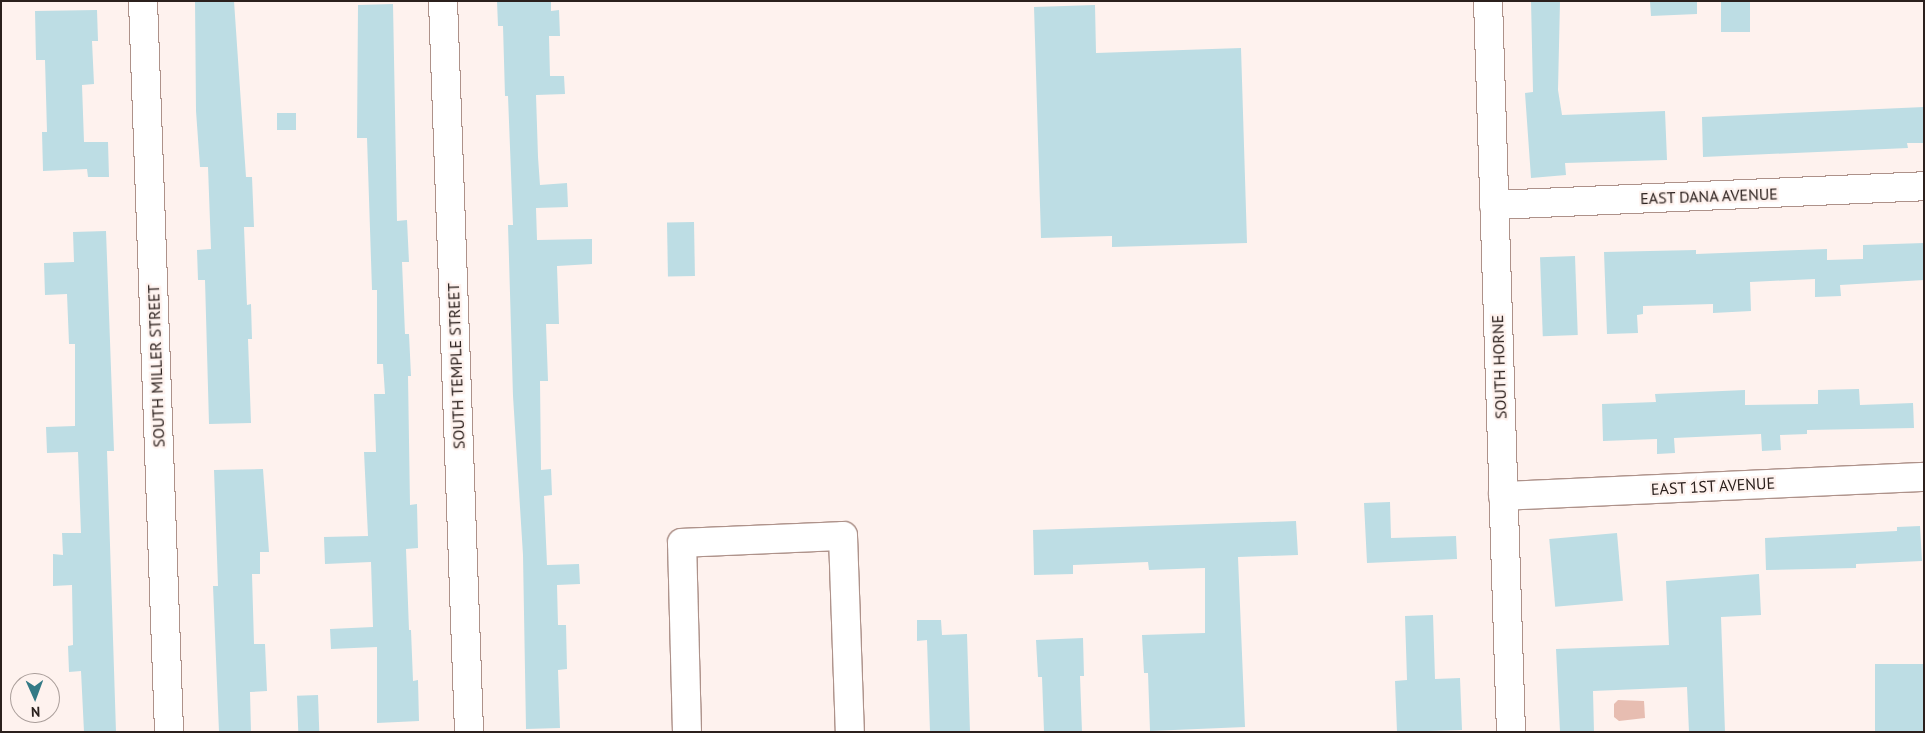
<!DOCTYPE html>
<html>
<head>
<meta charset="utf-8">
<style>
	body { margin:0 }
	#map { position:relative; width:1925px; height:733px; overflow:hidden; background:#fef2ee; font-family:"PT Sans",sans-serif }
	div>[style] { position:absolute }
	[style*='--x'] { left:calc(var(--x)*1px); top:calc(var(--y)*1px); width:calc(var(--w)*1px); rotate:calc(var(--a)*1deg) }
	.green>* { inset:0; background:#e7bdb1 }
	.building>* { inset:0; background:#bddde4; transform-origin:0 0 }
	.roads { filter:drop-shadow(1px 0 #ae928a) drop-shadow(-1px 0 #ae928a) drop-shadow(0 1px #ae928a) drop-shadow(0 -1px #ae928a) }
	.minor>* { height:28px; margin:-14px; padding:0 14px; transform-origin:14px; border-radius:14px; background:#fff }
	span { translate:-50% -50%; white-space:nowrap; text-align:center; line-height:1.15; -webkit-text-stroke:4.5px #fef2ee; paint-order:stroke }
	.street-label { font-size:16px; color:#2b201d }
	.frame { position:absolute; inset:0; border:2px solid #2b201d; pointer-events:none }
	.north { position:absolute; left:10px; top:673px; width:50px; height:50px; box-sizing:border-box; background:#fef2ee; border:1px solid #aa9e9a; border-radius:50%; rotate:178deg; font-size:14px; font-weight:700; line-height:20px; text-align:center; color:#2b201d }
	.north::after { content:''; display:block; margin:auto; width:18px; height:22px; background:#347a86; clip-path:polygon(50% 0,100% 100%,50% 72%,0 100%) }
</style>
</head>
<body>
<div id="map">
	<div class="green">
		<i style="clip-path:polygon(1618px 700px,1644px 701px,1645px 718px,1619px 721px,1614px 717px,1614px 704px)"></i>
	</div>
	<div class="building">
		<i style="clip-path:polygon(195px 1px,234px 1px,246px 177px,252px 177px,254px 227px,244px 227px,247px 305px,251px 304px,252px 339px,248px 339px,251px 423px,209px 424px,205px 280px,198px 280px,197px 250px,211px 249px,208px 167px,200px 167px,196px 111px)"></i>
		<i style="clip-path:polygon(497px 1px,551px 1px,551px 11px,559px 10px,560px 36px,549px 36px,550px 76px,564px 76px,565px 94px,536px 95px,538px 157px,540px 185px,567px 183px,568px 207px,536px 208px,537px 240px,592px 239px,592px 264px,557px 266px,559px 324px,546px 324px,548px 381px,540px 381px,541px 470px,551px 469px,552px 495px,544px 496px,547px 565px,579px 564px,580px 584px,557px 585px,558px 625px,566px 625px,567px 669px,558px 670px,560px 728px,526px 729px,523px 555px,513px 396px,508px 225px,513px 225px,508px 96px,505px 96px,503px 26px,498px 26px)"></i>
		<i style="clip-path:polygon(1531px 1px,1560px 1px,1558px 90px,1562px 115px,1665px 111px,1667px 160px,1565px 163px,1566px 175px,1531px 178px,1525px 93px,1533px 92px)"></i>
		<i style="clip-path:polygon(1650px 1px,1697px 1px,1697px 14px,1651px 16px)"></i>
		<i style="left:1721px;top:1px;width:29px;height:31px"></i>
		<i style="clip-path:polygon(393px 4px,397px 221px,407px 220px,409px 262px,402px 262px,405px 334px,409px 334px,411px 376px,408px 376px,410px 505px,417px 504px,418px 548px,406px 549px,409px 630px,411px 630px,413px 681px,418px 680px,419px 721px,377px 723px,377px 647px,331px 649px,330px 629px,373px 627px,371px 562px,325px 564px,324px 537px,368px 536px,364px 452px,376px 452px,374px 394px,385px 394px,383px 364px,377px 364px,377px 290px,372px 290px,367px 138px,357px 138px,358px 5px)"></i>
		<i style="clip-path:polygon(1095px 5px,1096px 53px,1241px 48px,1247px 243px,1112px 247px,1112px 236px,1041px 238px,1034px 7px)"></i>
		<i style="clip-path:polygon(97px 10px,98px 41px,92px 41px,94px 84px,82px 85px,84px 142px,108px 142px,109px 177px,88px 177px,87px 169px,43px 171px,42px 132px,47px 132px,45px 60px,36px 60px,35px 11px)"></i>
		<i style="clip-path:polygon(1924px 107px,1924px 143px,1907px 143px,1908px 148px,1703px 157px,1702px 117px)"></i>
		<i style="left:296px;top:113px;width:17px;height:19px;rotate:90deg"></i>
		<i style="left:694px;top:222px;width:54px;height:27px;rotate:89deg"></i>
		<i style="clip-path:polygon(106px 231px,114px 451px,107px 451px,116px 732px,84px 732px,81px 671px,69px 672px,68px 646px,73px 645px,72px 585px,53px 586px,53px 554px,63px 555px,62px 533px,81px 533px,78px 452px,47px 453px,46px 427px,75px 426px,75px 344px,69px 344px,67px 294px,45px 295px,44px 263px,74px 262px,73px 232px)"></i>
		<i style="clip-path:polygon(1924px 243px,1924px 280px,1840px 285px,1841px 296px,1815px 297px,1815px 279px,1750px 282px,1751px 311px,1713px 313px,1713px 304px,1643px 306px,1643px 314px,1637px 315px,1638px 333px,1607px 334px,1604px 252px,1696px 250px,1696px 254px,1827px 249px,1827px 260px,1863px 259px,1863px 245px)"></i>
		<i style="left:1575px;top:256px;width:79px;height:35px;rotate:88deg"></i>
		<i style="clip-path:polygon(1859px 389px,1860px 405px,1913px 403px,1914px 428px,1807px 430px,1807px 434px,1780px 435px,1781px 450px,1762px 451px,1761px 434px,1674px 438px,1675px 453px,1657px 454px,1657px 439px,1603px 441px,1602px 404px,1656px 402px,1655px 394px,1745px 390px,1745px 405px,1818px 404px,1818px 390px)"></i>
		<i style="clip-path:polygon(263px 469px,269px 552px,260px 552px,260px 574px,252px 574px,254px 644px,265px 644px,267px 691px,250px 692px,251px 732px,219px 732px,213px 586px,218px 586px,214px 470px)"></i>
		<i style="clip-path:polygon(1390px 502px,1391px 538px,1456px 536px,1457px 559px,1367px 563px,1364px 503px)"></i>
		<i style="clip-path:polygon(1296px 521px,1298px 555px,1238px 557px,1245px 727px,1150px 731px,1148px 673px,1144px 673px,1142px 635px,1205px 633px,1205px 568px,1149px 570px,1148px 562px,1073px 565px,1073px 574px,1034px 575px,1033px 530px)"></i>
		<i style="clip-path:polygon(1920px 526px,1922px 561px,1856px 564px,1856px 568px,1766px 570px,1765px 538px,1897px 531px,1897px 527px)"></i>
		<i style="left:1617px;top:533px;width:68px;height:68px;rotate:85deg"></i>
		<i style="clip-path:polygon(1759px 574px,1761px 615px,1721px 617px,1725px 732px,1689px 732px,1687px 687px,1593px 691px,1594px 732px,1560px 732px,1556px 649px,1669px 645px,1666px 581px)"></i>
		<i style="clip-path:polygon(1433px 615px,1435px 679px,1460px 678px,1462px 730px,1397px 732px,1395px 681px,1407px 680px,1405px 616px)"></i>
		<i style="clip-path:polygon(917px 620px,941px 620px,942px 635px,967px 634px,970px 732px,930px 732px,927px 640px,917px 641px)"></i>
		<i style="clip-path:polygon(1083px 638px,1084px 676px,1080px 676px,1082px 732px,1044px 732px,1042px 677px,1038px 677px,1036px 640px)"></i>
		<i style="left:1924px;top:664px;width:68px;height:49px;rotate:90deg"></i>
		<i style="left:318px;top:695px;width:37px;height:21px;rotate:88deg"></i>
	</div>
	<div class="roads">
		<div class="minor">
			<i style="--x:143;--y:1;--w:731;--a:87.96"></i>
			<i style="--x:443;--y:1;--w:731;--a:87.96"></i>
			<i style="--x:1488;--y:1;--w:731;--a:88.2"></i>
			<i style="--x:1494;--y:205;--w:430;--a:-2.5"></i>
			<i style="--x:1503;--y:496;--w:421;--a:-2.6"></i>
			<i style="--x:687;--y:732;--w:189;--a:-91.5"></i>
			<i style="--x:682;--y:543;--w:161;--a:-2.5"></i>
			<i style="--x:843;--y:536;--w:196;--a:88"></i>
		</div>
	</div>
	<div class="street-label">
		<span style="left:1709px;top:196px;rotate:-2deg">EAST DANA AVENUE</span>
		<span style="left:156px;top:366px;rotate:-92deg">SOUTH MILLER STREET</span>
		<span style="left:456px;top:366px;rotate:-92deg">SOUTH TEMPLE STREET</span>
		<span style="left:1499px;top:367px;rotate:-92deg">SOUTH HORNE</span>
		<span style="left:1713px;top:486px;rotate:-3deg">EAST 1ST AVENUE</span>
	</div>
	<div class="frame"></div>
	<div class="north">N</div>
</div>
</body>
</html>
